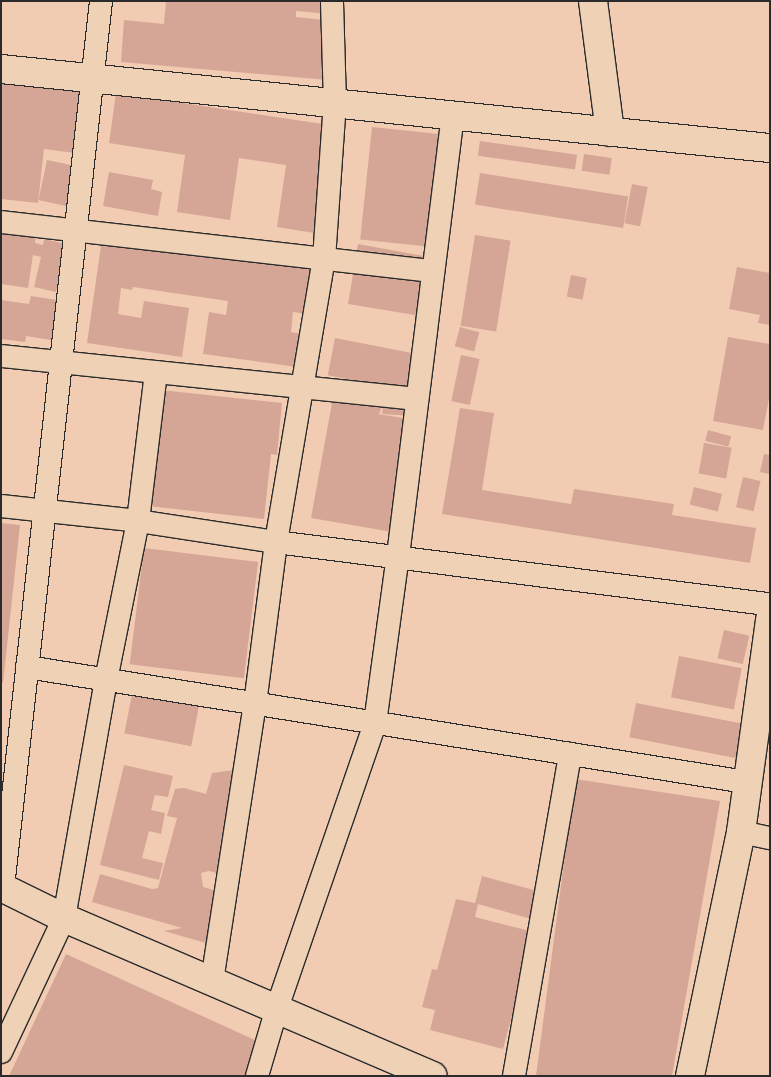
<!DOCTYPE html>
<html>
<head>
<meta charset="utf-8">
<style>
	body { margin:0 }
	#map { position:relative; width:771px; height:1077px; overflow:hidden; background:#f1ccb2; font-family:Dekko,sans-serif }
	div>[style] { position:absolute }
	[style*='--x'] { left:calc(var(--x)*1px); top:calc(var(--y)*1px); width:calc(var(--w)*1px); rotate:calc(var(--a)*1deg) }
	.building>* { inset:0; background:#d5a696; transform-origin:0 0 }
	.roads { filter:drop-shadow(1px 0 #2b2b2b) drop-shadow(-1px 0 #2b2b2b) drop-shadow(0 1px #2b2b2b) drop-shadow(0 -1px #2b2b2b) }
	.minor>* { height:22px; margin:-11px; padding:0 11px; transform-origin:11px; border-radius:11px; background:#efd2b6 }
	.tertiary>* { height:28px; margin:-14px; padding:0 14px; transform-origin:14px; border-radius:14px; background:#efd2b6 }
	span { translate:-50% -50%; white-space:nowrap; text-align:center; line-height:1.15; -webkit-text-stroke:4px #efd2b6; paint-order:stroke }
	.frame { position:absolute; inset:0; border:2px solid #2b2b2b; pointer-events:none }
</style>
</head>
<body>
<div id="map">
	<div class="building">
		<i style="clip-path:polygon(166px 1px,330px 1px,329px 14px,296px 11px,296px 17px,344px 22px,339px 81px,121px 62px,124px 20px,164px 24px)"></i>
		<i style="clip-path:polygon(1px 83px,81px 88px,75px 153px,44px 149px,38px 203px,1px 199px)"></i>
		<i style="clip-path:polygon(116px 93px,343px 127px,327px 235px,277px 227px,286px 165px,239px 158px,230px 220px,177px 212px,185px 155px,109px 143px)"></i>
		<i style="left:372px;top:127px;width:72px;height:113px;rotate:6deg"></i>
		<i style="left:480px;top:141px;width:98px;height:15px;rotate:8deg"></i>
		<i style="left:584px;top:154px;width:28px;height:17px;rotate:8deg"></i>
		<i style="left:47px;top:160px;width:35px;height:41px;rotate:12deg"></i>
		<i style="clip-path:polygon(109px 172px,153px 180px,151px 189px,162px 192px,158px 216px,103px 206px)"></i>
		<i style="left:480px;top:173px;width:150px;height:32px;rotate:9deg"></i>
		<i style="left:632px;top:184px;width:16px;height:40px;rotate:11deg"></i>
		<i style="clip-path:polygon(1px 231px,36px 236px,35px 243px,43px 245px,44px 239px,66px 244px,56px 292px,34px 287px,41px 257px,33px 255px,28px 288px,1px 284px)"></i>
		<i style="left:475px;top:235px;width:36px;height:92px;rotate:9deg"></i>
		<i style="clip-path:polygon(102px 239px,327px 270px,320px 316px,293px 312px,291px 332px,315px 336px,311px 369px,203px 354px,209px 312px,226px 315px,228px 301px,133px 287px,132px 290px,121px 288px,118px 314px,141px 318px,144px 301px,189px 308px,182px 357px,87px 343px)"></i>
		<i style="clip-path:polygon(358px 244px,429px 257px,392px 276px,427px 282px,421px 316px,348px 304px)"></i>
		<i style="clip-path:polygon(737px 267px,770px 273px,770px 325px,758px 323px,760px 315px,729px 309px)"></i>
		<i style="left:571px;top:275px;width:16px;height:22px;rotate:11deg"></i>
		<i style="clip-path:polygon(31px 296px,64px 301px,57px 341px,26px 336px,25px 342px,1px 339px,1px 300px,29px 304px)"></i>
		<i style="left:460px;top:327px;width:20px;height:20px;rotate:15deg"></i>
		<i style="clip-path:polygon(728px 337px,770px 344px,770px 393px,763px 430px,713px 421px)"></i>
		<i style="left:335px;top:338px;width:81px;height:38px;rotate:11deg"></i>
		<i style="left:461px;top:355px;width:19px;height:47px;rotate:12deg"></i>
		<i style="clip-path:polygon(161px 390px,282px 403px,277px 455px,271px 454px,264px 519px,148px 506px)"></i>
		<i style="clip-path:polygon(334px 392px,382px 400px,380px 413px,378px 414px,415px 420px,404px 534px,311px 518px)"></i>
		<i style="left:383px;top:403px;width:27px;height:11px;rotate:4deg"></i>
		<i style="clip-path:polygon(460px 408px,494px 413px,482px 490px,571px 504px,574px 489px,674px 504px,672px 515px,756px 528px,750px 563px,442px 514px)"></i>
		<i style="left:708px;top:430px;width:24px;height:11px;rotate:15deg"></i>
		<i style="left:704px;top:443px;width:28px;height:31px;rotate:10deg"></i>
		<i style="clip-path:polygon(764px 454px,770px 455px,770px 474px,760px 472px)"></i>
		<i style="left:743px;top:477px;width:18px;height:31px;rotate:13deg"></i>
		<i style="left:694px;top:487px;width:29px;height:18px;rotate:14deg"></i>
		<i style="clip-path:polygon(1px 523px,20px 525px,3px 683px,1px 683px)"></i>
		<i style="left:144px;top:548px;width:115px;height:117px;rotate:7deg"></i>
		<i style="left:724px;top:630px;width:26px;height:29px;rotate:13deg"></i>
		<i style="left:679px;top:656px;width:64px;height:42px;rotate:11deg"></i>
		<i style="left:133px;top:689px;width:68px;height:45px;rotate:11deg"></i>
		<i style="left:636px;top:703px;width:113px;height:35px;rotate:11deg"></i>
		<i style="clip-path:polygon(124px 765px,173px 776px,168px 797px,155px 795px,151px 810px,165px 813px,161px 834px,149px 831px,142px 858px,163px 863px,159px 880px,100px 865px)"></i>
		<i style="clip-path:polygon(234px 770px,227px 876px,209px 871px,201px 873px,203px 887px,221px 892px,206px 943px,164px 931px,182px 928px,92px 902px,100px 874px,152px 889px,158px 888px,177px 818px,167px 816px,175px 789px,184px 788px,206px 794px,212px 773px)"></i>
		<i style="clip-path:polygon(575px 779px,720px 801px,672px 1076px,536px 1076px)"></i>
		<i style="clip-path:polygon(482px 876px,537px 891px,531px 919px,478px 904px,475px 917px,534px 932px,503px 1049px,430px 1030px,435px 1010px,422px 1007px,432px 969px,437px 970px,456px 899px,475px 903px)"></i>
		<i style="clip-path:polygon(66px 954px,257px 1041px,245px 1076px,9px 1076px)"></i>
	</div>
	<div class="roads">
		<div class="minor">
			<i style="--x:1;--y:222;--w:434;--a:6.5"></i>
			<i style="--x:1;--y:356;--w:417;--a:5.9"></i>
			<i style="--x:1;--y:506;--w:138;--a:6.2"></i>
			<i style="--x:138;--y:521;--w:140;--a:8.7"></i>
			<i style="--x:276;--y:542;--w:498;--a:7.2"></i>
			<i style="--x:27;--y:667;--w:728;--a:9.09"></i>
			<i style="--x:741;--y:832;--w:30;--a:12"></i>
			<i style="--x:3;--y:887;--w:891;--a:-83.69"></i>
			<i style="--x:212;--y:981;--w:280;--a:-81.2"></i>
			<i style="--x:255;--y:704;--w:163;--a:-82.6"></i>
			<i style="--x:276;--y:542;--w:287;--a:-80.4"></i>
			<i style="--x:324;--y:259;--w:156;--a:-86"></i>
			<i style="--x:335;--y:103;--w:102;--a:-91.7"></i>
			<i style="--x:1;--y:1052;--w:148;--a:-64.8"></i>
			<i style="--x:64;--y:918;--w:242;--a:-80"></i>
			<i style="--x:106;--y:680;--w:162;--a:-78.6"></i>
			<i style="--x:138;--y:521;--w:150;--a:-83.1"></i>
			<i style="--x:257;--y:1076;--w:71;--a:-73.6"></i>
			<i style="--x:277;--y:1008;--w:301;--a:-71"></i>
			<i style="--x:375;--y:723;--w:169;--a:-82.2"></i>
			<i style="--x:398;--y:556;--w:443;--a:-82.9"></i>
			<i style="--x:514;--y:1076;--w:327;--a:-80.1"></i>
		</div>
		<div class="tertiary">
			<i style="--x:593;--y:1;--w:132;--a:82.6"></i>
			<i style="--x:1;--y:69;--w:773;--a:5.87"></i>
			<i style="--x:1;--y:887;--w:70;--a:26.2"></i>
			<i style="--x:64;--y:918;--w:401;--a:23.2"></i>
			<i style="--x:690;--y:1076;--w:249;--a:-78.2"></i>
			<i style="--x:741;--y:832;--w:215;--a:-82.2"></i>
		</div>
	</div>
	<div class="frame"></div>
</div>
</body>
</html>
